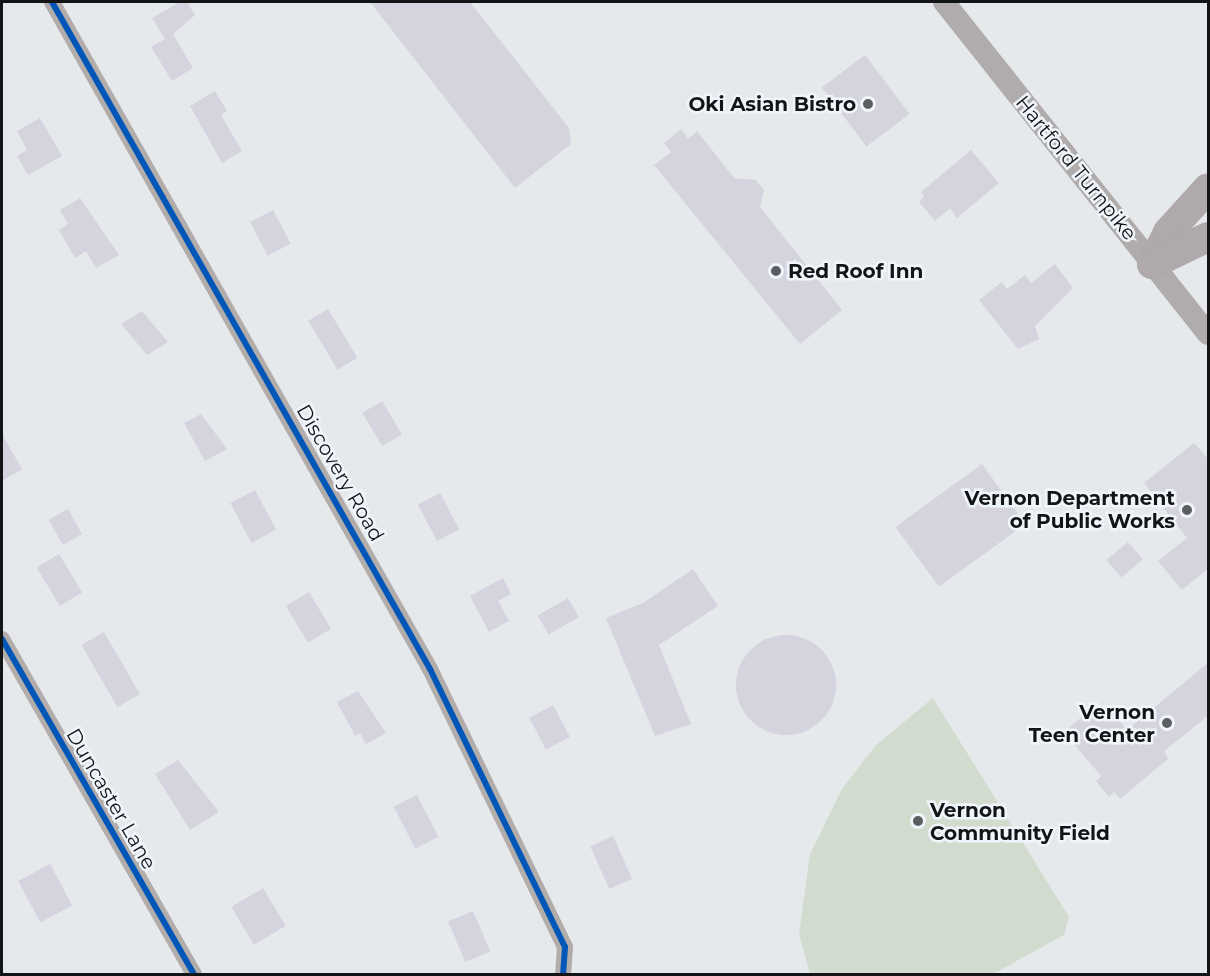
<!DOCTYPE html>
<html>
<head>
<meta charset="utf-8">
<style>
	body { margin:0 }
	#map { position:relative; width:1210px; height:976px; overflow:hidden; background:#e6e9ec; font-family:Montserrat,sans-serif }
	div>[style] { position:absolute }
	[style*='--x'] { left:calc(var(--x)*1px); top:calc(var(--y)*1px); width:calc(var(--w)*1px); rotate:calc(var(--a)*1deg) }
	.green>* { inset:0; background:#d2dcce }
	.building>* { inset:0; background:#d5d3de; transform-origin:0 0 }
	.round { border-radius:50% }
	.minor>* { height:16px; margin:-8px; padding:0 8px; transform-origin:8px; border-radius:8px; background:#b2adab }
	.secondary>* { height:22px; margin:-11px; padding:0 11px; transform-origin:11px; border-radius:11px; background:#b0acab }
	.motorway>* { height:30px; margin:-15px; padding:0 15px; transform-origin:15px; border-radius:15px; background:#afa9ab }
	.cycleway>* { height:6px; margin:-3px; padding:0 3px; transform-origin:3px; border-radius:3px; background:#0057b8 }
	.dots>* { width:16px; height:16px; translate:-50% -50%; box-sizing:border-box; border:3px solid #f0f5fc; border-radius:50% }
	span { translate:-50% -50%; white-space:nowrap; text-align:center; line-height:1.15; -webkit-text-stroke:5px #f0f5fc; paint-order:stroke }
	.poi-label { font-size:20px; color:#121416; font-weight:700 }
	.right { translate:-100% -50%; text-align:right }
	.left { translate:0 -50%; text-align:left }
	.street-label { font-size:20px; color:#121416 }
	.frame { position:absolute; inset:0; border:3px solid #121416; pointer-events:none }
</style>
</head>
<body>
<div id="map">
	<div class="green">
		<i style="clip-path:polygon(933px 698px,1069px 917px,1064px 935px,993px 974px,810px 974px,799px 934px,810px 854px,842px 789px,876px 745px)"></i>
	</div>
	<div class="building">
		<i style="clip-path:polygon(180px 2px,187px 2px,195px 15px,173px 34px,193px 68px,172px 81px,151px 47px,165px 39px,152px 18px)"></i>
		<i style="clip-path:polygon(370px 2px,470px 2px,569px 128px,571px 144px,515px 188px)"></i>
		<i style="left:865px;top:55px;width:74px;height:54px;rotate:53deg"></i>
		<i style="clip-path:polygon(215px 91px,227px 111px,221px 115px,242px 151px,222px 163px,190px 106px)"></i>
		<i style="clip-path:polygon(40px 118px,62px 156px,28px 175px,17px 156px,27px 150px,17px 131px)"></i>
		<i style="clip-path:polygon(681px 129px,688px 139px,697px 131px,734px 178px,756px 180px,764px 190px,760px 207px,842px 310px,800px 344px,654px 165px,671px 152px,664px 143px)"></i>
		<i style="clip-path:polygon(971px 150px,999px 183px,957px 218px,950px 208px,935px 221px,919px 202px,924px 197px,921px 192px)"></i>
		<i style="clip-path:polygon(80px 198px,119px 255px,96px 268px,86px 251px,75px 258px,59px 230px,68px 224px,60px 210px)"></i>
		<i style="left:273px;top:210px;width:38px;height:26px;rotate:62deg"></i>
		<i style="clip-path:polygon(1055px 264px,1073px 288px,1035px 326px,1039px 339px,1018px 349px,979px 300px,1002px 282px,1007px 289px,1025px 275px,1031px 283px)"></i>
		<i style="left:328px;top:309px;width:57px;height:23px;rotate:59deg"></i>
		<i style="clip-path:polygon(142px 311px,168px 342px,147px 355px,121px 324px)"></i>
		<i style="left:382px;top:401px;width:39px;height:23px;rotate:59deg"></i>
		<i style="clip-path:polygon(201px 414px,227px 449px,205px 461px,184px 423px)"></i>
		<i style="clip-path:polygon(2px 434px,22px 469px,2px 481px)"></i>
		<i style="clip-path:polygon(1194px 443px,1209px 460px,1209px 568px,1182px 590px,1158px 561px,1187px 538px,1144px 483px)"></i>
		<i style="left:982px;top:464px;width:74px;height:107px;rotate:54deg"></i>
		<i style="left:255px;top:490px;width:45px;height:28px;rotate:62deg"></i>
		<i style="left:440px;top:493px;width:41px;height:25px;rotate:62deg"></i>
		<i style="left:68px;top:509px;width:29px;height:22px;rotate:61deg"></i>
		<i style="left:1128px;top:542px;width:23px;height:28px;rotate:50deg"></i>
		<i style="left:59px;top:554px;width:45px;height:26px;rotate:59deg"></i>
		<i style="clip-path:polygon(693px 569px,718px 606px,659px 645px,691px 724px,655px 736px,606px 618px,643px 603px)"></i>
		<i style="clip-path:polygon(503px 578px,511px 594px,498px 601px,509px 621px,489px 632px,470px 596px)"></i>
		<i style="left:309px;top:592px;width:43px;height:27px;rotate:59deg"></i>
		<i style="left:568px;top:598px;width:22px;height:35px;rotate:60deg"></i>
		<i style="left:104px;top:632px;width:72px;height:26px;rotate:60deg"></i>
		<i class="round" style="left:736px;top:635px;width:100px;height:100px"></i>
		<i style="clip-path:polygon(1209px 662px,1209px 715px,1164px 751px,1168px 759px,1120px 799px,1114px 792px,1109px 797px,1096px 781px,1101px 776px,1064px 732px,1090px 710px,1095px 716px,1107px 706px,1127px 730px)"></i>
		<i style="clip-path:polygon(358px 691px,386px 733px,366px 744px,360px 733px,355px 736px,337px 702px)"></i>
		<i style="left:553px;top:705px;width:36px;height:27px;rotate:62deg"></i>
		<i style="clip-path:polygon(178px 760px,219px 812px,190px 830px,155px 774px)"></i>
		<i style="left:417px;top:795px;width:47px;height:26px;rotate:63deg"></i>
		<i style="left:613px;top:836px;width:47px;height:25px;rotate:66deg"></i>
		<i style="left:50px;top:864px;width:47px;height:36px;rotate:62deg"></i>
		<i style="left:263px;top:888px;width:44px;height:37px;rotate:59deg"></i>
		<i style="left:473px;top:911px;width:44px;height:27px;rotate:67deg"></i>
	</div>
	<div class="minor">
		<i style="--x:52;--y:2;--w:767;--a:60.46"></i>
		<i style="--x:430;--y:669;--w:309;--a:64.1"></i>
		<i style="--x:565;--y:947;--w:27;--a:94"></i>
		<i style="--x:2;--y:639;--w:386;--a:60.2"></i>
	</div>
	<div class="secondary">
		<i style="--x:944;--y:2;--w:424;--a:51.5"></i>
	</div>
	<div class="motorway">
		<i style="--x:1152;--y:264;--w:36;--a:-63"></i>
		<i style="--x:1168;--y:232;--w:59;--a:-47.7"></i>
		<i style="--x:1152;--y:264;--w:62;--a:-25.7"></i>
	</div>
	<div class="cycleway">
		<i style="--x:52;--y:2;--w:767;--a:60.46"></i>
		<i style="--x:430;--y:669;--w:309;--a:64.1"></i>
		<i style="--x:565;--y:947;--w:27;--a:94"></i>
		<i style="--x:2;--y:639;--w:386;--a:60.2"></i>
	</div>
	<div class="dots">
		<i style="left:868px;top:104px;background:#5c5f61"></i>
		<i style="left:776px;top:271px;background:#5c5f61"></i>
		<i style="left:1187px;top:510px;background:#5c5f61"></i>
		<i style="left:1167px;top:723px;background:#5c5f61"></i>
		<i style="left:918px;top:821px;background:#5c5f61"></i>
	</div>
	<div class="poi-label">
		<span class="right" style="left:856px;top:104px">Oki Asian Bistro</span>
		<span class="left" style="left:788px;top:271px">Red Roof Inn</span>
		<span class="right" style="left:1175px;top:510px">Vernon Department<br>of Public Works</span>
		<span class="right" style="left:1155px;top:724px">Vernon<br>Teen Center</span>
		<span class="left" style="left:930px;top:822px">Vernon<br>Community Field</span>
	</div>
	<div class="street-label">
		<span style="left:1076px;top:168px;rotate:51deg">Hartford Turnpike</span>
		<span style="left:340px;top:473px;rotate:60deg">Discovery Road</span>
		<span style="left:111px;top:799px;rotate:60deg">Duncaster Lane</span>
	</div>
	<div class="frame"></div>
</div>
</body>
</html>
